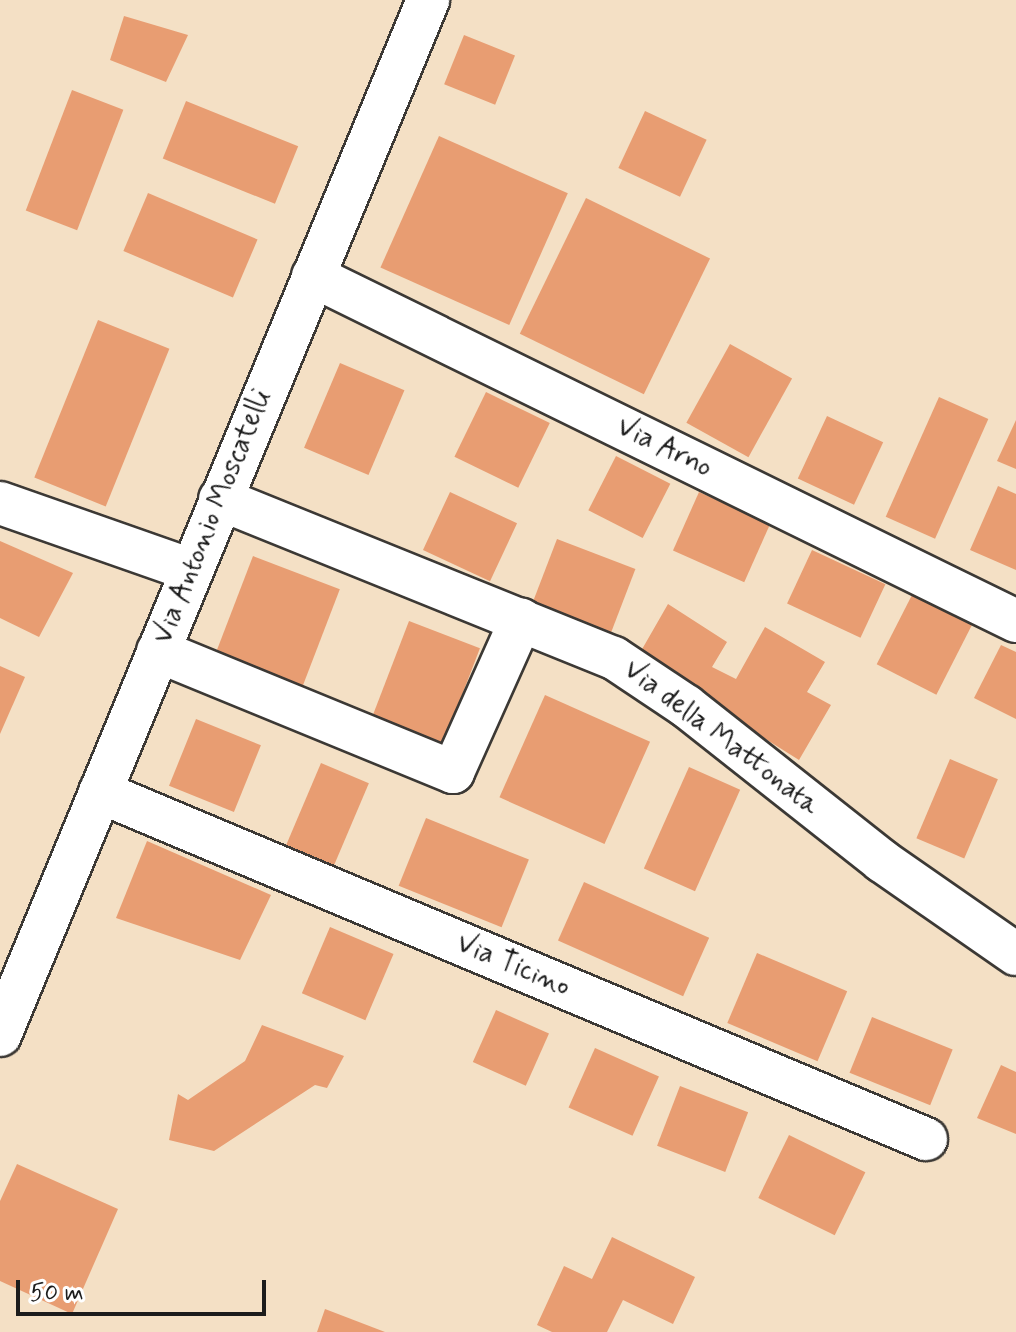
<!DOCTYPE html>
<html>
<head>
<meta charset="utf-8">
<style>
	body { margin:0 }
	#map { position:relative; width:1016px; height:1332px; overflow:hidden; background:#f4e0c5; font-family:Mynerve,sans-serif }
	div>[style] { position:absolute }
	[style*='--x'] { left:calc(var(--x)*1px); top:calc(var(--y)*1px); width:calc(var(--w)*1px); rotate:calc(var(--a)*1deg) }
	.building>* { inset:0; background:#e89d72; transform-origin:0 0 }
	.roads { filter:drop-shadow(2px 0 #3c3935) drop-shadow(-2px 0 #3c3935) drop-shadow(0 2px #3c3935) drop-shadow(0 -2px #3c3935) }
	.minor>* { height:42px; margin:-21px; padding:0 21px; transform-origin:21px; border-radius:21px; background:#fff }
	span { translate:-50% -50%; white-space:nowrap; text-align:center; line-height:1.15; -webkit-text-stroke:6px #fff; paint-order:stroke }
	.street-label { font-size:28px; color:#1c1c1c }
	.scale { position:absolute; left:16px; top:1280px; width:250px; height:36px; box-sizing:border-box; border:4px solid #1c1c1c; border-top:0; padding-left:10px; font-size:24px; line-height:28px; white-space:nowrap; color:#1c1c1c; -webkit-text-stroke:6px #fff; paint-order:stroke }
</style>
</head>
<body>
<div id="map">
	<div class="building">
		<i style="clip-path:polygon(124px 16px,188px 35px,166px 82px,110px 60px)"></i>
		<i style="left:464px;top:35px;width:55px;height:53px;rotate:22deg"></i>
		<i style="left:72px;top:90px;width:55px;height:129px;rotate:21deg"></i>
		<i style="left:186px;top:101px;width:121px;height:62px;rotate:22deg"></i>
		<i style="left:645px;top:111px;width:68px;height:63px;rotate:25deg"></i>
		<i style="left:439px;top:136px;width:141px;height:144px;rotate:24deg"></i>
		<i style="left:148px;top:193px;width:119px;height:63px;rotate:23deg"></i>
		<i style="left:586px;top:198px;width:138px;height:151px;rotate:26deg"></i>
		<i style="left:98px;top:320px;width:77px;height:170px;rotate:22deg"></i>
		<i style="left:730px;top:344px;width:71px;height:90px;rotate:29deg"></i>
		<i style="left:340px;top:363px;width:70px;height:92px;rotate:23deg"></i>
		<i style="left:486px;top:392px;width:71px;height:72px;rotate:26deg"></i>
		<i style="left:939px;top:397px;width:54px;height:131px;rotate:24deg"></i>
		<i style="left:827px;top:416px;width:62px;height:69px;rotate:25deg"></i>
		<i style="clip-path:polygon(1016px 420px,1016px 469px,997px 461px)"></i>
		<i style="left:616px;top:456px;width:61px;height:61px;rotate:27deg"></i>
		<i style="clip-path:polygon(998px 486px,1016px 494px,1016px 570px,970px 550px)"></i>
		<i style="left:450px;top:492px;width:74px;height:64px;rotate:25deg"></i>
		<i style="left:699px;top:492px;width:78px;height:64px;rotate:24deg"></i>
		<i style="left:557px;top:539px;width:84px;height:69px;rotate:21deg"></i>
		<i style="clip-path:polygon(0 541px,73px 573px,39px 637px,0 618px)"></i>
		<i style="left:812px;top:550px;width:81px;height:59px;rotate:25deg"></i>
		<i style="left:253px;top:556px;width:93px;height:118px;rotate:21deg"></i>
		<i style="left:913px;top:593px;width:67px;height:80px;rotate:27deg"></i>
		<i style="clip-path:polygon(668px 604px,727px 642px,712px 667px,736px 679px,765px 627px,825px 662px,807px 692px,831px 705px,799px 760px,637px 658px)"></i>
		<i style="left:409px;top:621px;width:76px;height:105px;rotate:21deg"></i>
		<i style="clip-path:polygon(1001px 645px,1016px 652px,1016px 719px,974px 698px)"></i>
		<i style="clip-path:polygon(0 666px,25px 677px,0 734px)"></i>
		<i style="left:545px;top:695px;width:115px;height:112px;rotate:24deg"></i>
		<i style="left:196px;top:719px;width:70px;height:72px;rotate:22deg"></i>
		<i style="left:950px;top:759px;width:52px;height:86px;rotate:23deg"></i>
		<i style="left:321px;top:763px;width:52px;height:97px;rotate:23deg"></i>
		<i style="left:689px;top:767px;width:56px;height:111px;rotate:24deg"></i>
		<i style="left:426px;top:818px;width:111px;height:73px;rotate:22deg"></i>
		<i style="clip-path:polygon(147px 841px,271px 895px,240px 960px,116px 918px)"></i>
		<i style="left:584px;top:882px;width:137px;height:64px;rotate:24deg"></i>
		<i style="left:330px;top:927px;width:69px;height:72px;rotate:23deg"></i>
		<i style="left:757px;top:953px;width:98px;height:76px;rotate:23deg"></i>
		<i style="left:496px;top:1010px;width:58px;height:57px;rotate:24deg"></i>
		<i style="left:872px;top:1017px;width:87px;height:60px;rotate:22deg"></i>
		<i style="clip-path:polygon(262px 1025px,344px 1056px,327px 1088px,315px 1085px,214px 1151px,169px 1140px,178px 1094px,188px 1100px,245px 1061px)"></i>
		<i style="left:595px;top:1048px;width:70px;height:65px;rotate:24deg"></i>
		<i style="clip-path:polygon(1001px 1065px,1016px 1072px,1016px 1134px,977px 1118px)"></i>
		<i style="left:680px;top:1086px;width:73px;height:64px;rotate:21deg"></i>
		<i style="left:789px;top:1135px;width:85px;height:70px;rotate:26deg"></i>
		<i style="clip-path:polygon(17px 1164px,118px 1209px,72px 1314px,0 1281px,0 1201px)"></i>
		<i style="clip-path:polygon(612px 1237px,695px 1277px,673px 1324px,623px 1300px,607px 1332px,552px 1332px,537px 1325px,564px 1266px,592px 1279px)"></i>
		<i style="clip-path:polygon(325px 1309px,385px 1332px,317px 1332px)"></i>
	</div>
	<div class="roads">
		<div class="minor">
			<i style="--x:313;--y:276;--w:783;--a:26.14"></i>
			<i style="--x:220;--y:499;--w:425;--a:22"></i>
			<i style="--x:614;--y:658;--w:87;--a:33.7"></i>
			<i style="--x:686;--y:706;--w:250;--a:38.3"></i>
			<i style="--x:882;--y:861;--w:163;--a:34.8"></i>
			<i style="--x:0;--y:503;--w:202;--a:19.3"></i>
			<i style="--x:158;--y:651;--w:319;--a:22.3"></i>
			<i style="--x:453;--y:772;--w:167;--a:-65.9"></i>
			<i style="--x:100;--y:792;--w:896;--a:22.79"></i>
			<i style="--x:0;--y:1035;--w:1120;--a:-67.53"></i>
		</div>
	</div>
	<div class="street-label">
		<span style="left:664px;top:448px;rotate:26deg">Via Arno</span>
		<span style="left:213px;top:517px;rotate:-68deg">Via Antonio Moscatelli</span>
		<span style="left:721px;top:738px;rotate:37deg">Via della Mattonata</span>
		<span style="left:513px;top:966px;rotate:23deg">Via Ticino</span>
	</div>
	<div class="scale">50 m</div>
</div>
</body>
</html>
